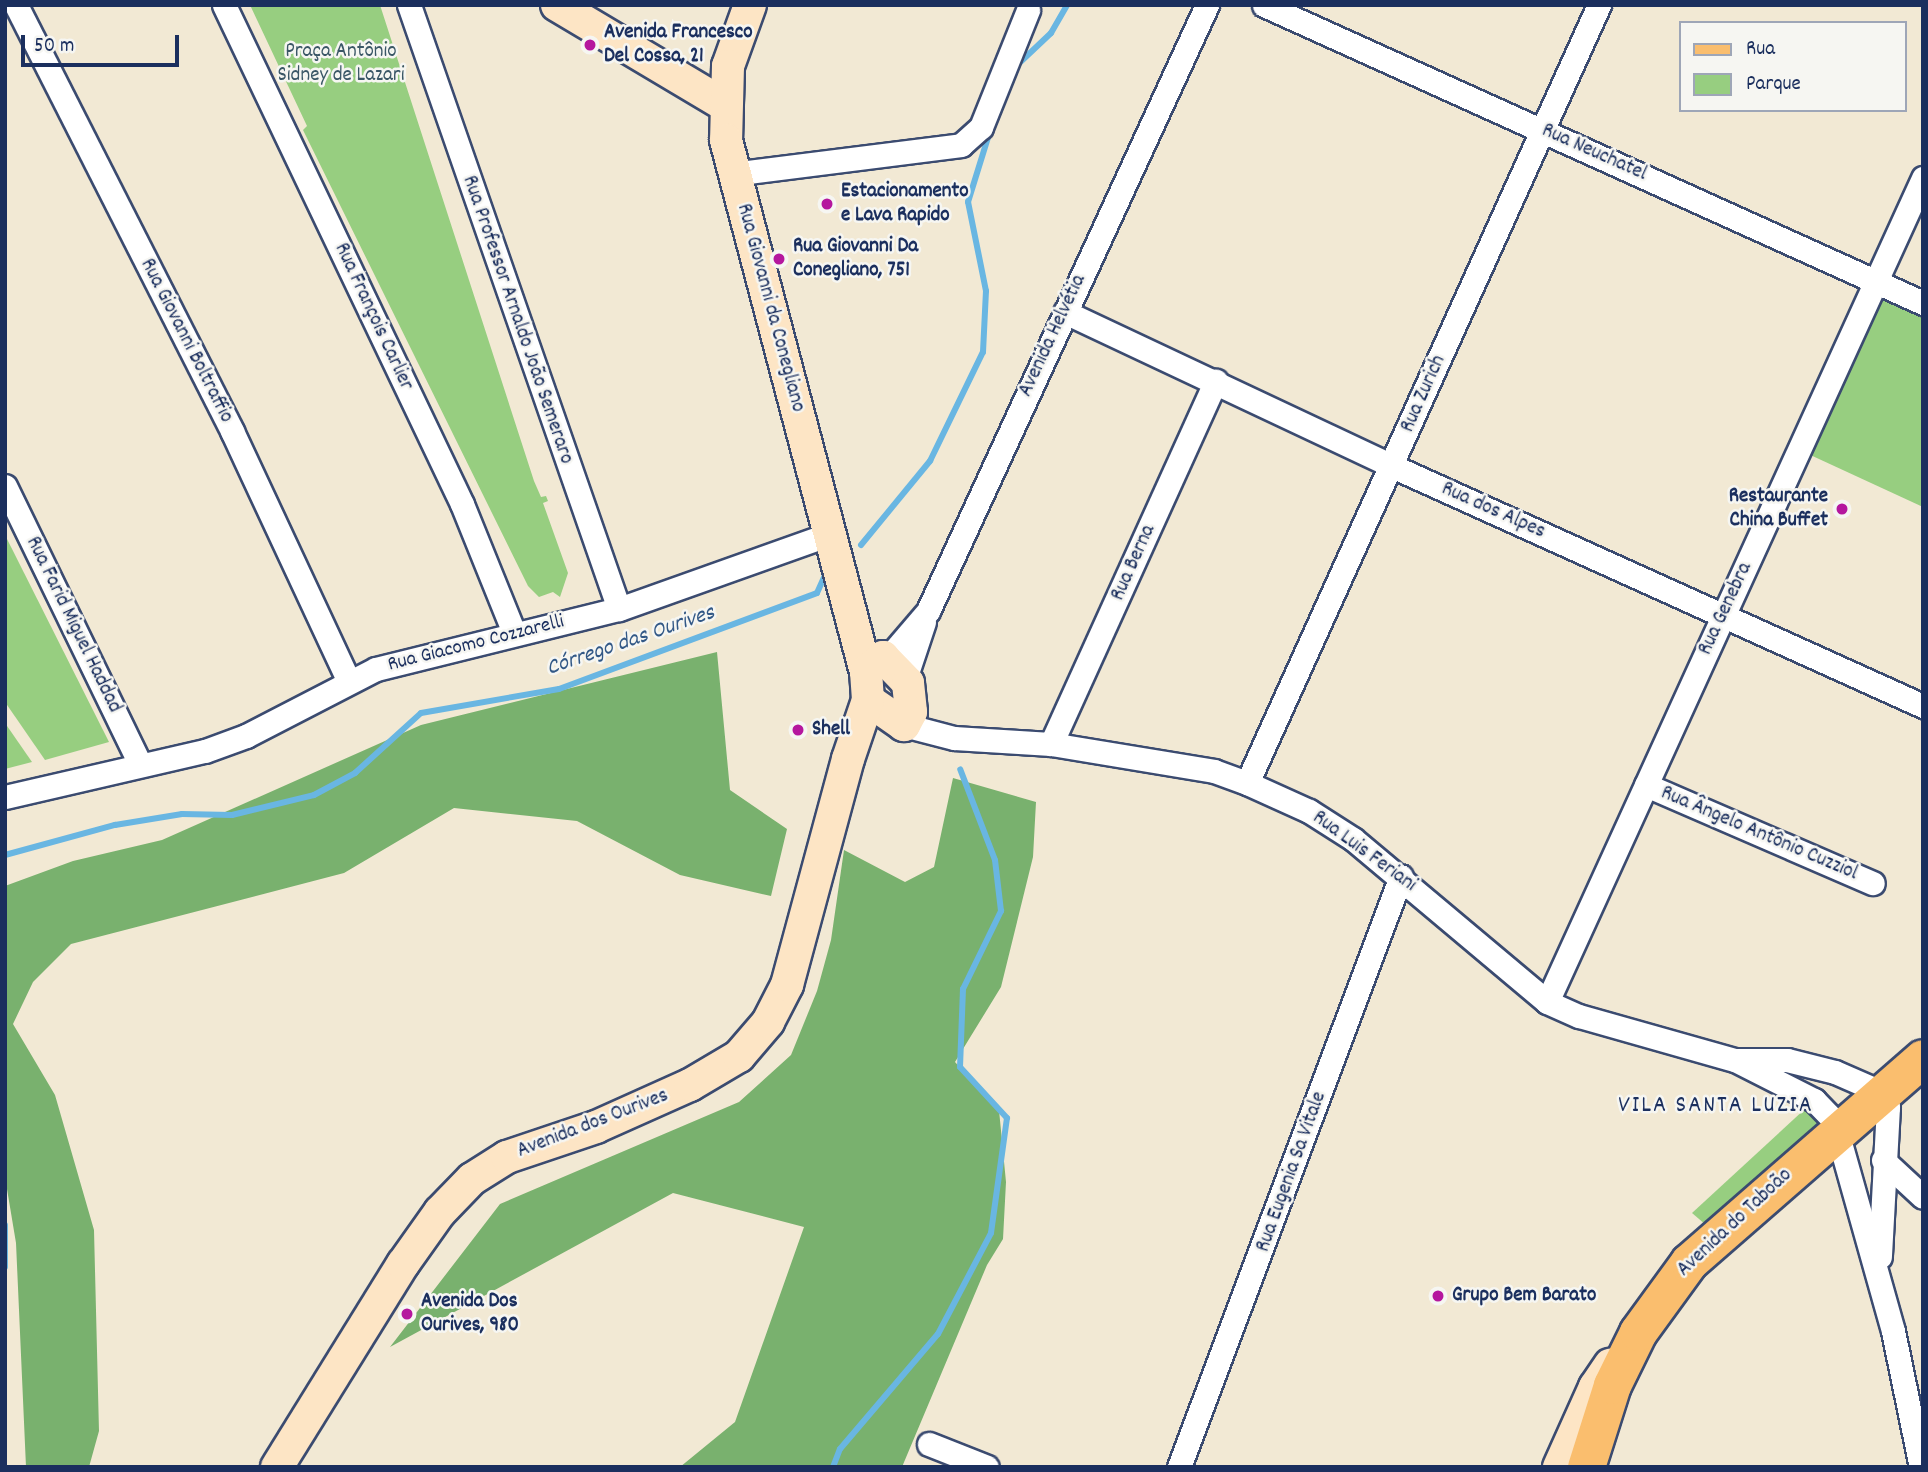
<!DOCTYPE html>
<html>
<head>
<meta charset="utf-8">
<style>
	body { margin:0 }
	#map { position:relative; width:1928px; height:1472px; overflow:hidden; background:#f2e9d4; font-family:Dekko,sans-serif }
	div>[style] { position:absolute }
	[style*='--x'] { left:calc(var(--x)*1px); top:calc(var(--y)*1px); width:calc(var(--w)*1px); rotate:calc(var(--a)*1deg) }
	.green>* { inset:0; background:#97ce80 }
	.forest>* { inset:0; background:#79b16e }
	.stream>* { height:6px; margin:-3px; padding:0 3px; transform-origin:3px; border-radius:3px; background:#69b6e2 }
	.roads { filter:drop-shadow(2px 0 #3b4b70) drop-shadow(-2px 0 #3b4b70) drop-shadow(0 2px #3b4b70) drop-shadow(0 -2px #3b4b70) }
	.street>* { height:23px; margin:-11.5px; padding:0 11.5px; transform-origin:11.5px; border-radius:11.5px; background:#fff }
	.secondary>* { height:32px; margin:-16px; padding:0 16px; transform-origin:16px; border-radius:16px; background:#fde5c5 }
	.primary>* { height:37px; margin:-18.5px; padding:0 18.5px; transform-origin:18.5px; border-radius:18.5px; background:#fabe6e }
	.dots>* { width:19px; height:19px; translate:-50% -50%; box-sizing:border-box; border:4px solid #f6f6f2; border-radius:50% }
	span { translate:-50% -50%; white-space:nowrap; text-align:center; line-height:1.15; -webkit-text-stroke:5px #f6f6f2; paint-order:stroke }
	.poi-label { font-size:21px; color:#1b2f5e; font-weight:700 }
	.left { translate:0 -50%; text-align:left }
	.right { translate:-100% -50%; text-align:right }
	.park-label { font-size:21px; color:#3a5766 }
	.street-label { font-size:21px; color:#1b2f5e }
	.water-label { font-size:23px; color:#325886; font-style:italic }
	.quarter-label { font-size:24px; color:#1b2f5e; letter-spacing:2px }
	.frame { position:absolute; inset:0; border:7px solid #1b2f5e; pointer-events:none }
	.legend { position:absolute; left:1679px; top:21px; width:228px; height:91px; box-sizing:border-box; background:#f6f6f2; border:2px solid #9ea6b7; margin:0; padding:9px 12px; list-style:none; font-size:21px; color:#1b2f5e }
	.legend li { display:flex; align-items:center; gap:14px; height:35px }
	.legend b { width:35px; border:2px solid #9ea6b7 }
	.scale { position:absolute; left:21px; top:35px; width:158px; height:32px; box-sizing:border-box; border:4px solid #1b2f5e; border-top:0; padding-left:9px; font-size:21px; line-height:24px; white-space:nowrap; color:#1b2f5e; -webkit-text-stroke:5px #f6f6f2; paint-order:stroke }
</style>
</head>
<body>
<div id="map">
	<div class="green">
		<i style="clip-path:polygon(250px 5px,380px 5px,534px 481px,541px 497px,546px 496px,548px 501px,543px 503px,568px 573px,560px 597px,553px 592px,539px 597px,528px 586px,303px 130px,307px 126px)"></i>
		<i style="clip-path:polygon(1881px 292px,1923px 311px,1923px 507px,1806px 453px)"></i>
		<i style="clip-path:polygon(5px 535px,109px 742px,45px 760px,5px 702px)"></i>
		<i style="clip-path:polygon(5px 723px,32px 762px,5px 769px)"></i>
		<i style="clip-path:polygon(1807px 1107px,1820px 1117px,1827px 1133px,1713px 1231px,1692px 1213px)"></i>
	</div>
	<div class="forest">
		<i style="clip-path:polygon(717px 652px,730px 790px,787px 829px,771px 896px,680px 875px,577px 821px,454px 808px,344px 873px,71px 944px,33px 982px,13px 1024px,55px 1095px,94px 1230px,99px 1431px,89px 1467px,26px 1467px,16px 1243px,5px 1177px,5px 886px,73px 861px,162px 840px,421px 725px)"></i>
		<i style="clip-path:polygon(953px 778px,1036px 802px,1033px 857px,1001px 987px,955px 1062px,999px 1110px,1006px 1182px,1003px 1239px,987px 1265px,902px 1467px,680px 1467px,735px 1422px,804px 1227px,673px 1193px,390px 1347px,500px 1204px,739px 1102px,791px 1055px,817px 991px,831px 940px,844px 850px,905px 882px,934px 867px)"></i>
	</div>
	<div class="stream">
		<i style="--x:1014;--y:68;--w:51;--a:-43.4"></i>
		<i style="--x:1051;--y:33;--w:32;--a:-60"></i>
		<i style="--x:861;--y:545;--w:109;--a:-50.6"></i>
		<i style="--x:930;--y:461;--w:121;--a:-64.1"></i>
		<i style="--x:983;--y:352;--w:61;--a:-87.2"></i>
		<i style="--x:986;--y:291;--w:91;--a:-101.4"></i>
		<i style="--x:968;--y:202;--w:74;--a:-72.8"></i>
		<i style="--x:5;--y:855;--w:114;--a:-15.3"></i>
		<i style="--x:115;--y:825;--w:68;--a:-9.3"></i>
		<i style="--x:182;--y:814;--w:50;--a:1.1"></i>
		<i style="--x:232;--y:815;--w:84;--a:-13.7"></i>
		<i style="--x:314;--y:795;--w:47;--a:-28.2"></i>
		<i style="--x:355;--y:773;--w:89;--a:-42.3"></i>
		<i style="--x:421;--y:713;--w:140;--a:-9.9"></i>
		<i style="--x:559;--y:689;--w:275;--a:-20.4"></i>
		<i style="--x:817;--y:593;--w:22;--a:-66"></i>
		<i style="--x:5;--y:1225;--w:42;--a:90"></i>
		<i style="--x:833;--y:1467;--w:19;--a:-69"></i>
		<i style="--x:840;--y:1449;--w:151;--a:-49.6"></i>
		<i style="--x:938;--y:1334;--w:114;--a:-62.3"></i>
		<i style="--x:991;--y:1233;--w:116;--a:-82.1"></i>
		<i style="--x:1007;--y:1118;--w:69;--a:-132.7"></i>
		<i style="--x:960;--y:1067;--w:78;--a:-87.8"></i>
		<i style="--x:963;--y:989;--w:87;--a:-64"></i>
		<i style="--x:1001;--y:911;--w:51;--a:-96.7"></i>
		<i style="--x:995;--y:860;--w:97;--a:-111"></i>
	</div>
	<div class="roads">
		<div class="street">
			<i style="--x:16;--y:5;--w:478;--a:63.1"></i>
			<i style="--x:232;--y:431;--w:275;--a:65"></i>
			<i style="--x:224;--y:5;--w:553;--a:64.5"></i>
			<i style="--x:462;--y:504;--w:139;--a:68"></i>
			<i style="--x:409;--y:5;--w:639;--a:70.83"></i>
			<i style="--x:1264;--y:5;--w:723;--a:24.33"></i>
			<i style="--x:732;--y:174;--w:231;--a:-7.2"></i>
			<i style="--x:961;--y:145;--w:27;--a:-42"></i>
			<i style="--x:981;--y:127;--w:126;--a:-68.1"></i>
			<i style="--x:1065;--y:312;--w:361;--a:25.2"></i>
			<i style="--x:1392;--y:466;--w:583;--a:24.32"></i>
			<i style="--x:5;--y:486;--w:309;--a:64.1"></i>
			<i style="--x:887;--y:659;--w:63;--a:-49.5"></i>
			<i style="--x:928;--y:611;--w:667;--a:-65.28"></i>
			<i style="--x:905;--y:679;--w:60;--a:-71.6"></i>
			<i style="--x:904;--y:725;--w:52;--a:14.6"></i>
			<i style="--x:954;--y:738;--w:97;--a:3.5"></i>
			<i style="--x:1051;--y:744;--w:165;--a:9.4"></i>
			<i style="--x:1214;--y:771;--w:35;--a:20"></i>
			<i style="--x:1247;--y:783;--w:68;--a:24.3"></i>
			<i style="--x:1309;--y:811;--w:52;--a:32.5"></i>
			<i style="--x:1353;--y:839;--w:253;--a:40"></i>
			<i style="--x:1547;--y:1002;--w:35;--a:24"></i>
			<i style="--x:1579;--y:1016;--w:162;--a:15.8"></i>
			<i style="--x:1735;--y:1060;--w:89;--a:26.9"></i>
			<i style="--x:1814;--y:1100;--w:29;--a:46"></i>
			<i style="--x:1834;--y:1121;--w:218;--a:74.3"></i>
			<i style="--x:1893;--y:1331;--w:139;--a:78.4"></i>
			<i style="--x:1051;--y:744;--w:399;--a:-65.6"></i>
			<i style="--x:1247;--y:783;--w:854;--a:-65.66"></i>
			<i style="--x:1646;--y:785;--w:247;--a:23.4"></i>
			<i style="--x:5;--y:797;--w:205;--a:-13"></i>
			<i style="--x:205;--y:751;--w:44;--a:-20.1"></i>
			<i style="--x:246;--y:736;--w:146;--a:-27.3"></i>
			<i style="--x:376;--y:669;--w:250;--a:-13.9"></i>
			<i style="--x:619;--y:609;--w:226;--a:-19.6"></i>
			<i style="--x:1547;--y:1002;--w:906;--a:-65.47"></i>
			<i style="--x:1738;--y:1060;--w:49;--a:0"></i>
			<i style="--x:1787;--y:1060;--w:49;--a:14"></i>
			<i style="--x:1835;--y:1072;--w:50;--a:23.5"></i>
			<i style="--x:1881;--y:1092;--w:17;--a:65"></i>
			<i style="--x:1888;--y:1107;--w:150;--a:93.1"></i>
			<i style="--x:1883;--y:1160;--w:54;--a:42.8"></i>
			<i style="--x:929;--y:1444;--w:62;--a:21.6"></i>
			<i style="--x:1179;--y:1467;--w:631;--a:-69.41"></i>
		</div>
		<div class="secondary">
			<i style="--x:557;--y:5;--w:196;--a:30.8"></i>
			<i style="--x:750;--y:5;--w:65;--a:109.8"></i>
			<i style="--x:728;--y:66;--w:74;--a:91.5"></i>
			<i style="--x:726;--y:140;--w:550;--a:75.26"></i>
			<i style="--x:883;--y:657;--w:36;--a:46"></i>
			<i style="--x:908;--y:683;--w:29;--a:84"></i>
			<i style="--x:911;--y:712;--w:15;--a:118"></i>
			<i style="--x:904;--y:725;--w:44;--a:-145.2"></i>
			<i style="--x:868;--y:700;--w:28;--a:-94"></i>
			<i style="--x:866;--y:672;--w:23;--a:-41"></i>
			<i style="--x:277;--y:1467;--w:239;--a:-58.2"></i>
			<i style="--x:403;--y:1264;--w:64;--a:-54.6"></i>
			<i style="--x:440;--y:1212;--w:46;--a:-45.9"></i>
			<i style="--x:472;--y:1179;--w:41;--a:-32.2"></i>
			<i style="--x:507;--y:1157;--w:94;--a:-18.6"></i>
			<i style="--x:596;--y:1127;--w:103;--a:-24.1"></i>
			<i style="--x:690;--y:1085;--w:57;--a:-30.6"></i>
			<i style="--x:739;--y:1056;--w:45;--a:-49.5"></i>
			<i style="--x:768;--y:1022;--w:42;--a:-62.8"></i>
			<i style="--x:787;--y:985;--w:234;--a:-74.9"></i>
			<i style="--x:848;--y:759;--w:62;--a:-71.3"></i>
			<i style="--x:1559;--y:1467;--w:88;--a:-65.8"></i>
			<i style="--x:1595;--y:1387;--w:27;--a:-56"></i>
		</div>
		<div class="primary">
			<i style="--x:1586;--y:1467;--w:86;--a:-72.4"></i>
			<i style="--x:1612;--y:1385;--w:59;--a:-63.9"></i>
			<i style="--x:1638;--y:1332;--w:87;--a:-53.9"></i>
			<i style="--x:1689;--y:1262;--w:310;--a:-41.1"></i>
		</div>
	</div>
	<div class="dots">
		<i style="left:590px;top:45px;background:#b5179e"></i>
		<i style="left:827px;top:204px;background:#b5179e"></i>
		<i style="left:779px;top:259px;background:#b5179e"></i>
		<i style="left:1842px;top:509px;background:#b5179e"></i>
		<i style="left:798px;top:730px;background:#b5179e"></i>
		<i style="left:1438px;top:1296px;background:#b5179e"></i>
		<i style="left:407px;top:1314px;background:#b5179e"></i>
	</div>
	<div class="poi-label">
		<span class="left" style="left:604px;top:45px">Avenida Francesco<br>Del Cossa, 21</span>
		<span class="left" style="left:841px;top:204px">Estacionamento<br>e Lava Rapido</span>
		<span class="left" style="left:793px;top:259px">Rua Giovanni Da<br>Conegliano, 751</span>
		<span class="right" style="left:1828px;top:509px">Restaurante<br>China Buffet</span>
		<span class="left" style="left:812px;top:730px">Shell</span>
		<span class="left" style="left:1452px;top:1296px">Grupo Bem Barato</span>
		<span class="left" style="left:421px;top:1314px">Avenida Dos<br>Ourives, 980</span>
	</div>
	<div class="park-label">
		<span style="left:341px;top:64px">Praça Antônio<br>Sidney de Lazari</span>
	</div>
	<div class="street-label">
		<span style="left:1594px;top:153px;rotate:24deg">Rua Neuchatel</span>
		<span style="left:770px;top:308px;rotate:75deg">Rua Giovanni da Conegliano</span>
		<span style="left:373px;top:317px;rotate:65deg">Rua François Carlier</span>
		<span style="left:517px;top:320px;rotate:71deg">Rua Professor Arnaldo João Semeraro</span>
		<span style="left:1053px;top:336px;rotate:-65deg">Avenida Helvétia</span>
		<span style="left:186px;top:341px;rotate:63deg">Rua Giovanni Boltraffio</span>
		<span style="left:1424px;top:394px;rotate:-66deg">Rua Zurich</span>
		<span style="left:1493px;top:511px;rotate:24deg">Rua dos Alpes</span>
		<span style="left:1134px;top:563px;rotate:-66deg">Rua Berna</span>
		<span style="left:1726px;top:609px;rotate:-65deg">Rua Genebra</span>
		<span style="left:73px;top:625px;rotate:64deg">Rua Farid Miguel Haddad</span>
		<span style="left:476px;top:644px;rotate:-14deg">Rua Giacomo Cozzarelli</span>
		<span style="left:1759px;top:834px;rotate:23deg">Rua Ângelo Antônio Cuzziol</span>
		<span style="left:1364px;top:852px;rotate:36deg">Rua Luis Feriani</span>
		<span style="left:593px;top:1124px;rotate:-21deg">Avenida dos Ourives</span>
		<span style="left:1292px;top:1172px;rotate:-70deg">Rua Eugenia Sa Vitale</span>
		<span style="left:1735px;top:1223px;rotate:-43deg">Avenida do Taboão</span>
	</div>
	<div class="water-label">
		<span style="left:631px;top:642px;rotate:-19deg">Córrego das Ourives</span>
	</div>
	<div class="quarter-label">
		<span style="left:1716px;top:1107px">VILA SANTA LUZIA</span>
	</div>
	<div class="frame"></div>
	<ul class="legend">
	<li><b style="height:9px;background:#fabe6e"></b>Rua</li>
	<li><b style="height:19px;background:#97ce80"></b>Parque</li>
	</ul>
	<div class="scale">50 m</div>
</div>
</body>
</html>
